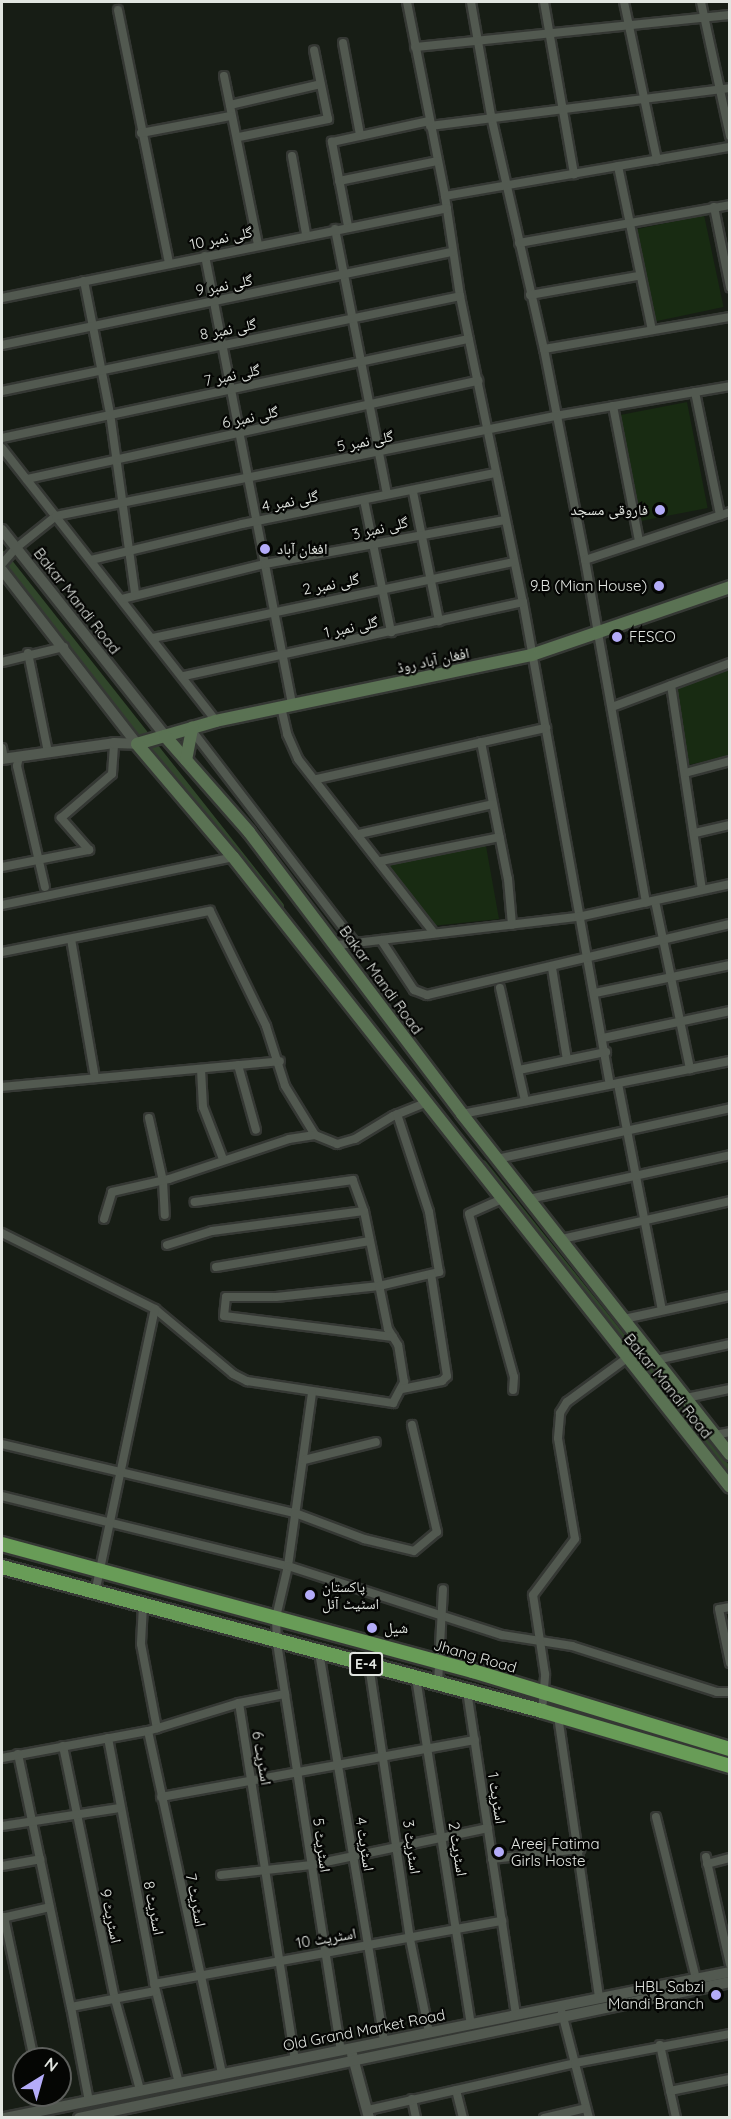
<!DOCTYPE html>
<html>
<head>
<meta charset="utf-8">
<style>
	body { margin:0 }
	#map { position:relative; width:731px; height:2119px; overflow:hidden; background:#171d15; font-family:Quicksand,"Noto Naskh Arabic",sans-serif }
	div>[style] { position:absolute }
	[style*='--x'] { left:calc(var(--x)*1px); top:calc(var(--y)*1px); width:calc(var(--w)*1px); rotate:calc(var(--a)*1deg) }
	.green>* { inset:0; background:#182b12; transform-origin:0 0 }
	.canal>* { height:9px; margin:-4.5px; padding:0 4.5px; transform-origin:4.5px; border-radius:4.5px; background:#31462b }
	.roads { filter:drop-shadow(2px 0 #353834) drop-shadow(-2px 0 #353834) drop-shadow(0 2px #353834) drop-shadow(0 -2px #353834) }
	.minor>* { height:8px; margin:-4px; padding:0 4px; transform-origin:4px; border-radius:4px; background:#525950 }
	.tertiary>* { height:10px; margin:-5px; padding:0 5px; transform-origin:5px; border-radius:5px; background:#525950 }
	.secondary>* { height:12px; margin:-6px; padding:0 6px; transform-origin:6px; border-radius:6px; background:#5a7253 }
	.trunk>* { height:14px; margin:-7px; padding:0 7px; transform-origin:7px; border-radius:7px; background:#689c57 }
	.dots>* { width:16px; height:16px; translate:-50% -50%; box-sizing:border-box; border:3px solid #050604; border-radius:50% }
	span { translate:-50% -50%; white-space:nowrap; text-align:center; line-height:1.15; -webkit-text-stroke:4.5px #050604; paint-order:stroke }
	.shield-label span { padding:2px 4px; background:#050604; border:2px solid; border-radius:4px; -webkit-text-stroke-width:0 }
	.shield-label { font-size:14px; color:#e1e5e0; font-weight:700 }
	.street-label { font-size:15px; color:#e1e5e0 }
	.poi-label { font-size:15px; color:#e1e5e0 }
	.right { translate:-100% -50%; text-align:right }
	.left { translate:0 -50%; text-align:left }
	.frame { position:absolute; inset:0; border:3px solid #e1e5e0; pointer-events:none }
	.north { position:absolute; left:12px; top:2047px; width:60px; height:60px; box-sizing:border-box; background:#050604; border:2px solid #5d5f5c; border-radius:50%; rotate:37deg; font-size:16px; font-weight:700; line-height:24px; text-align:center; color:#e1e5e0 }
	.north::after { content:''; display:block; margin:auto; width:21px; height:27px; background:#b4acf9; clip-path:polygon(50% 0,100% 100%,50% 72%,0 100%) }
</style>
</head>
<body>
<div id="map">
	<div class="green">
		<i style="left:704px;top:215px;width:94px;height:69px;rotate:78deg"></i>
		<i style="left:687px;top:402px;width:108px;height:68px;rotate:79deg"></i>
		<i style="clip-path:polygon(729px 669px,729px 756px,688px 765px,676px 688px)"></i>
		<i style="clip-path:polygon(486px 846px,499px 919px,432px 926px,381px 859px)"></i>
	</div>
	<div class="canal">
		<i style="--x:2;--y:555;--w:447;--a:51.7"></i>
		<i style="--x:482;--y:1164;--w:397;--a:51.3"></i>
	</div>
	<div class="roads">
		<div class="minor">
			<i style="--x:407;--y:2;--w:198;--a:78.9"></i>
			<i style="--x:445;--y:196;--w:101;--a:81.5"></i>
			<i style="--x:460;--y:296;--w:312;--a:78.4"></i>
			<i style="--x:523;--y:602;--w:488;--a:79.8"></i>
			<i style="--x:471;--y:2;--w:116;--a:80"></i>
			<i style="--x:491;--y:116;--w:239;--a:77.2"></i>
			<i style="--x:544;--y:349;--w:215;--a:79"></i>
			<i style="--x:585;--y:560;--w:348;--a:79.9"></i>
			<i style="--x:544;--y:2;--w:175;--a:80.1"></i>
			<i style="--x:624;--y:2;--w:161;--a:78.2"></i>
			<i style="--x:701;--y:2;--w:137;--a:77.8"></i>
			<i style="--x:118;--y:10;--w:257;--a:78.6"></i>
			<i style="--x:343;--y:43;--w:94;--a:79.5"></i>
			<i style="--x:415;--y:47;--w:317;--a:-5.8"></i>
			<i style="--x:224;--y:76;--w:171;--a:78.6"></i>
			<i style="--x:230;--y:105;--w:93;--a:-13"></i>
			<i style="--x:430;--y:126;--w:302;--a:-7.2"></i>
			<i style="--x:141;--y:133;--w:91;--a:-10.8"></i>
			<i style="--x:239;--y:137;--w:91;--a:-11.4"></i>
			<i style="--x:328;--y:119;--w:70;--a:-101.5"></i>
			<i style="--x:292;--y:156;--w:79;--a:79.8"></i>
			<i style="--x:618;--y:166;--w:167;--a:78.3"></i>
			<i style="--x:339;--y:181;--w:100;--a:-11.5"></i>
			<i style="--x:445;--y:196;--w:289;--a:-9.8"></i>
			<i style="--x:714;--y:207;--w:82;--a:78.7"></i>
			<i style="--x:348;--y:226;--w:86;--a:-100.8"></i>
			<i style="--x:332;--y:142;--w:99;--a:-12.2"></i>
			<i style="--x:335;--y:229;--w:270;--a:78.9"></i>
			<i style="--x:519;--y:243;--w:214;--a:-10.2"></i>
			<i style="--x:205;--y:256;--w:456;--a:79"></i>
			<i style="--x:84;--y:281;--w:135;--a:78.9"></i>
			<i style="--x:110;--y:413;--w:182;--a:82.1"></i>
			<i style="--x:530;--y:295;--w:110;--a:-10"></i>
			<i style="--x:2;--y:298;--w:454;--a:-11.4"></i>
			<i style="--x:2;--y:345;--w:460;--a:-11.7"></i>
			<i style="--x:544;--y:349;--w:189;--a:-9.8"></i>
			<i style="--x:2;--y:391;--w:468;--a:-11.7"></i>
			<i style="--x:695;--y:392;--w:126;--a:78.5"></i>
			<i style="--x:613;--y:406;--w:137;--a:79.1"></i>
			<i style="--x:2;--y:438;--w:477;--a:-12"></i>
			<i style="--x:2;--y:448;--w:347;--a:51.9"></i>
			<i style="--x:27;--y:479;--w:462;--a:-12.3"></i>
			<i style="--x:413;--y:492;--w:132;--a:78.6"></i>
			<i style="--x:364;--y:500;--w:135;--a:78.4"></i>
			<i style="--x:91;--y:560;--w:155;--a:-13.4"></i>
			<i style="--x:242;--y:524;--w:258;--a:-11.4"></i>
			<i style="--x:585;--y:560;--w:153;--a:-18.3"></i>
			<i style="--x:2;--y:564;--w:21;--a:-49"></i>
			<i style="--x:16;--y:548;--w:51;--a:-38.7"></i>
			<i style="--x:56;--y:516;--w:509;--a:-11.33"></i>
			<i style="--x:555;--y:416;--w:178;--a:-9.7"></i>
			<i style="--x:122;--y:599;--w:147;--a:-13.8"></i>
			<i style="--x:265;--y:564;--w:244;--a:-10.4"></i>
			<i style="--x:153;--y:638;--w:369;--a:-11.9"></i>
			<i style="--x:28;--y:653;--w:101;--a:78.6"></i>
			<i style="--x:2;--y:662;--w:64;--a:-13.6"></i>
			<i style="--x:184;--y:676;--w:347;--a:-12.3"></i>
			<i style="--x:671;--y:685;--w:207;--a:81.4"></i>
			<i style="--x:281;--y:707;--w:28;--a:77"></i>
			<i style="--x:287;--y:734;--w:27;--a:66"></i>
			<i style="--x:298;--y:759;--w:221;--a:52"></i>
			<i style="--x:612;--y:707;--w:126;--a:-20.4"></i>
			<i style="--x:193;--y:732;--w:266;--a:52.5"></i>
			<i style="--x:481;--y:742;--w:140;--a:78.9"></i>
			<i style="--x:508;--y:879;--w:46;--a:85"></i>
			<i style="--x:2;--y:748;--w:11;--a:80"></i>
			<i style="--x:19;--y:756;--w:10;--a:101"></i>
			<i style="--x:17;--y:766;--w:124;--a:77"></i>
			<i style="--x:685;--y:773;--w:47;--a:-14.9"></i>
			<i style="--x:317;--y:779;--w:235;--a:-12.6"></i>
			<i style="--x:695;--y:833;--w:36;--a:-13"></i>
			<i style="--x:359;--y:834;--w:137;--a:-12.6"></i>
			<i style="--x:381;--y:861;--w:121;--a:-11.4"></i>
			<i style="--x:2;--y:867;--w:89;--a:-11.1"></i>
			<i style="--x:89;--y:850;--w:43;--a:-131.2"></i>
			<i style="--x:61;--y:818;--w:67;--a:-40.8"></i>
			<i style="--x:112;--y:774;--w:31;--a:-86"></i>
			<i style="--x:655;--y:901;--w:172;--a:78.2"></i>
			<i style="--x:2;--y:905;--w:236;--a:-11.7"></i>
			<i style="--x:71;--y:939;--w:141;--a:80.2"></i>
			<i style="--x:381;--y:940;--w:60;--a:56.6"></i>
			<i style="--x:414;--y:990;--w:14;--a:21"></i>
			<i style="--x:427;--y:995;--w:311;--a:-13.2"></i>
			<i style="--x:338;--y:945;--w:242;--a:-6.7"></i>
			<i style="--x:578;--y:917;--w:156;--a:-12.2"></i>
			<i style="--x:2;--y:952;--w:212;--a:-11.2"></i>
			<i style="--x:210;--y:911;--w:128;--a:64"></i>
			<i style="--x:266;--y:1026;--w:63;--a:72.4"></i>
			<i style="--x:285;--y:1086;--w:57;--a:58.5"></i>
			<i style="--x:552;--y:968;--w:93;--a:80.7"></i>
			<i style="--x:500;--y:988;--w:116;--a:77.5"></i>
			<i style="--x:595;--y:993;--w:138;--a:-11.7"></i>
			<i style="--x:603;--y:1038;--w:130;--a:-12"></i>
			<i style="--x:238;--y:1065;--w:67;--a:74.5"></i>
			<i style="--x:201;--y:1069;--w:38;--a:87"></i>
			<i style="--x:203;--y:1107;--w:56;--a:69"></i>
			<i style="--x:519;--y:1070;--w:89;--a:-11.7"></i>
			<i style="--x:618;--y:1084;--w:230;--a:79"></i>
			<i style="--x:2;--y:1087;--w:279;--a:-5.3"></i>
			<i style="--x:462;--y:1114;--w:273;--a:-11.2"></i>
			<i style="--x:149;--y:1118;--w:65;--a:77.5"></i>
			<i style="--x:163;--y:1181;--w:34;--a:87"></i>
			<i style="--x:497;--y:1159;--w:239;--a:-12.3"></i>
			<i style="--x:502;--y:1199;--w:36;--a:156"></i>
			<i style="--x:469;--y:1214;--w:169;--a:74.6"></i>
			<i style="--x:514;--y:1377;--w:13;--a:94"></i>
			<i style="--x:529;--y:1199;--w:206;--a:-12.3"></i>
			<i style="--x:104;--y:1219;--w:28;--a:-73"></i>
			<i style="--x:112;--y:1192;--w:58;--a:-12.8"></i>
			<i style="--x:169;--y:1179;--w:126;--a:-18.4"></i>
			<i style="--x:289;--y:1139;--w:26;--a:-9"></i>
			<i style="--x:315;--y:1135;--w:24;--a:22"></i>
			<i style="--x:337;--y:1144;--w:19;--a:-16"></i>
			<i style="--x:355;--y:1139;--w:44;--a:-31.2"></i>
			<i style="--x:393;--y:1116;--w:35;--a:-22"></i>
			<i style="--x:2;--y:1233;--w:171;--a:26.4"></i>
			<i style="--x:155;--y:1309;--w:102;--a:39.8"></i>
			<i style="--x:233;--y:1374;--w:16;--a:27"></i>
			<i style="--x:247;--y:1381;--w:148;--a:8.6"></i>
			<i style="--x:393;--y:1403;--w:24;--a:-62"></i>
			<i style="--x:404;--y:1382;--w:37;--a:-99"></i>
			<i style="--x:398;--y:1345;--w:19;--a:-122"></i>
			<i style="--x:388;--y:1329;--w:120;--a:-101.5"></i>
			<i style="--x:364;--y:1211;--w:33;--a:-110"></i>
			<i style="--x:353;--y:1180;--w:160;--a:172.1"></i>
			<i style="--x:562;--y:1239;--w:172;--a:-12.7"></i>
			<i style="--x:167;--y:1245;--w:47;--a:-17.3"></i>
			<i style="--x:212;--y:1231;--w:153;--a:-7.5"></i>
			<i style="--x:216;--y:1267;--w:156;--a:-9.6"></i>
			<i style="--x:624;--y:1319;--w:108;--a:-12.2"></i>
			<i style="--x:393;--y:1337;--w:170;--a:-172.9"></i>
			<i style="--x:224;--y:1316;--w:19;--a:-84"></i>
			<i style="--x:226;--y:1297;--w:50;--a:0"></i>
			<i style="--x:276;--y:1297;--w:104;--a:-6.1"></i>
			<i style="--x:379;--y:1286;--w:62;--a:-13.1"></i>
			<i style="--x:439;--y:1272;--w:61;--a:-99.5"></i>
			<i style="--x:429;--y:1212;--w:103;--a:-108.1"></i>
			<i style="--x:656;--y:1360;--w:76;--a:-12.2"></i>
			<i style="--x:402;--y:1389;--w:41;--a:-11.3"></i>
			<i style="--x:442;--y:1381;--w:7;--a:-45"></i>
			<i style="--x:447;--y:1376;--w:103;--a:-98.9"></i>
			<i style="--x:312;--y:1393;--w:175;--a:97.9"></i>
			<i style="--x:288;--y:1566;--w:52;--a:103.2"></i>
			<i style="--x:276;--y:1617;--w:26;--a:88"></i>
			<i style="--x:277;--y:1643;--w:413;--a:81.1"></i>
			<i style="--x:686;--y:1398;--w:45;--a:-11.6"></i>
			<i style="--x:715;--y:1435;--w:15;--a:-11"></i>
			<i style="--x:2;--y:1444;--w:301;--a:13.3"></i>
			<i style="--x:295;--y:1513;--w:74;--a:20.6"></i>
			<i style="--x:364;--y:1539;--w:51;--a:13.5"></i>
			<i style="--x:414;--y:1551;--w:30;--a:-40"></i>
			<i style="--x:437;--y:1532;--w:110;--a:-103.2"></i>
			<i style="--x:304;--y:1460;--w:74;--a:-14"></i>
			<i style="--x:2;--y:1496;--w:294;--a:13.8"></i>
			<i style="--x:288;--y:1566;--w:225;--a:17.9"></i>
			<i style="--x:502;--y:1635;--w:71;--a:8.9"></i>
			<i style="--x:572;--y:1646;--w:152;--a:17.6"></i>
			<i style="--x:717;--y:1692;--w:13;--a:0"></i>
			<i style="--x:95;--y:1593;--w:290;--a:-78.1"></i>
			<i style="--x:143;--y:1605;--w:39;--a:93"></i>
			<i style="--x:141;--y:1644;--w:86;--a:79.3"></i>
			<i style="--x:730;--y:1607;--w:11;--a:170"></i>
			<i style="--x:719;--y:1609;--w:55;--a:78.5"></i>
			<i style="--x:319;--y:1652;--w:394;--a:80.5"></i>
			<i style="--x:369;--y:1665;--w:277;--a:81.5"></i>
			<i style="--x:410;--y:1939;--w:95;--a:78.5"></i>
			<i style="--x:416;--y:1678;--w:350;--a:81"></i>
			<i style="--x:438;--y:1684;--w:95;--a:-87"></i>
			<i style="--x:467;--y:1691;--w:328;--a:81.4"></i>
			<i style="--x:239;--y:1703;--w:360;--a:81.1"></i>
			<i style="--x:542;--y:1711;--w:37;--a:-85"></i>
			<i style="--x:545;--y:1674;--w:80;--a:-98.6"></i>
			<i style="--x:533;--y:1595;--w:70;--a:-53.1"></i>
			<i style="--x:575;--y:1539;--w:102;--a:-99.6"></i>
			<i style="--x:558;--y:1438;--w:25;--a:-85"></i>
			<i style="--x:560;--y:1413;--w:13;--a:-58"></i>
			<i style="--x:567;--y:1402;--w:74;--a:-36.3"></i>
			<i style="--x:558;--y:1716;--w:285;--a:81.7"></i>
			<i style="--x:148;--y:1731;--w:351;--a:77.8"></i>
			<i style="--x:108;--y:1738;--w:258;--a:79.3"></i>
			<i style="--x:156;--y:1991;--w:95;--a:76"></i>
			<i style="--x:63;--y:1746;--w:258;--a:78.4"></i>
			<i style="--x:115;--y:1999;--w:94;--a:74.6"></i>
			<i style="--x:18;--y:1754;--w:258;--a:78.2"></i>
			<i style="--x:71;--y:2007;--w:86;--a:-10.7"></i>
			<i style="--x:2;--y:1758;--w:148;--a:-10.5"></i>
			<i style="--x:148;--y:1731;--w:95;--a:-17.1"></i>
			<i style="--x:239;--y:1703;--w:47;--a:-11.1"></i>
			<i style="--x:161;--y:1797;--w:319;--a:-10.3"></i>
			<i style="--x:656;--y:1817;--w:167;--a:76.1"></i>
			<i style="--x:2;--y:1826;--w:119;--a:-8.7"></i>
			<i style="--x:706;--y:1857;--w:110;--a:77.4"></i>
			<i style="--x:492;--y:1859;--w:89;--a:-6.5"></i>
			<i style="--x:707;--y:1864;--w:24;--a:-15"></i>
			<i style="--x:2;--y:1866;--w:39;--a:-10"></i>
			<i style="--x:221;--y:1875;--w:91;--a:-6.3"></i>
			<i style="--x:311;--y:1865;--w:181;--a:-11.8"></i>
			<i style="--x:4;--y:1917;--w:145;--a:78.1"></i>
			<i style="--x:2;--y:1918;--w:49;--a:-12.9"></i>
			<i style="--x:154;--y:1984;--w:354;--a:-10.3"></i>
			<i style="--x:71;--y:2007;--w:96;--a:79.2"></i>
			<i style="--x:562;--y:2013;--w:108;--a:75.6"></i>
			<i style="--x:660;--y:2045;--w:75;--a:77.6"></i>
			<i style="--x:456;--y:2090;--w:29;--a:76"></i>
			<i style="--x:670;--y:2091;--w:61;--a:-11.3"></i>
			<i style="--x:41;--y:2095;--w:16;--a:75"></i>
			<i style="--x:412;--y:2099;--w:19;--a:78"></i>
			<i style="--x:368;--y:2110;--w:212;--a:-12.8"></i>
			<i style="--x:575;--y:2063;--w:158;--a:-10.6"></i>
			<i style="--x:544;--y:2118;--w:43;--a:-13.4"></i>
		</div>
		<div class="tertiary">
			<i style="--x:2;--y:530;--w:263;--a:51.6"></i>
			<i style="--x:2;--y:570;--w:220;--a:52.2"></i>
			<i style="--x:2;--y:759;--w:113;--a:-8.1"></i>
			<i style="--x:114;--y:743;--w:23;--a:2"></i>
			<i style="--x:352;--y:2054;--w:66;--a:75.1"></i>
			<i style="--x:5;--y:2118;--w:740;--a:-11.39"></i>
			<i style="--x:79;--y:2118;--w:665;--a:-11.8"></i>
		</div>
		<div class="secondary">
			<i style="--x:730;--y:587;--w:210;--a:161.1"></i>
			<i style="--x:531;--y:655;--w:322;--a:168.2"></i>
			<i style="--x:216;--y:721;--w:82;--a:163.8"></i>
			<i style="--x:137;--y:744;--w:148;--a:49.7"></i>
			<i style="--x:233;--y:857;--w:802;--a:51.73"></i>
			<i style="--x:165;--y:736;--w:128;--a:48.8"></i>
			<i style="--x:249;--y:832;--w:353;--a:52.9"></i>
			<i style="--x:462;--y:1114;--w:433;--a:51.8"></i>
			<i style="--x:186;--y:760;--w:33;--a:-79"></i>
		</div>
		<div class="trunk">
			<i style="--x:2;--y:1544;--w:488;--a:15.1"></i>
			<i style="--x:473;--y:1671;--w:269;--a:16.9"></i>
			<i style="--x:2;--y:1567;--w:559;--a:14.93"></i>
			<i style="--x:542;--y:1711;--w:196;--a:16.3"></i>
		</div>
	</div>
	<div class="dots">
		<i style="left:660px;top:510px;background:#b4acf9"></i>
		<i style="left:265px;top:549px;background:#b4acf9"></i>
		<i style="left:659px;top:586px;background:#b4acf9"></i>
		<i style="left:617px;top:637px;background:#b4acf9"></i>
		<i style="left:310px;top:1595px;background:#b4acf9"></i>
		<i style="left:372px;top:1628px;background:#b4acf9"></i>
		<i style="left:499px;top:1852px;background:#b4acf9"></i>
		<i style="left:716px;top:1995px;background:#b4acf9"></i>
	</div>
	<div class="shield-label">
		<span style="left:366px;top:1664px">E-4</span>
	</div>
	<div class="street-label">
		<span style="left:221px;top:238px;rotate:-12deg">گلی نمبر 10</span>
		<span style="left:224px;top:285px;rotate:-11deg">گلی نمبر 9</span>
		<span style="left:228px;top:329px;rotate:-11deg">گلی نمبر 8</span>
		<span style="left:232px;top:375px;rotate:-12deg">گلی نمبر 7</span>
		<span style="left:250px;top:417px;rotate:-12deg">گلی نمبر 6</span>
		<span style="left:365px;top:441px;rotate:-11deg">گلی نمبر 5</span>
		<span style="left:290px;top:501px;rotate:-11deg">گلی نمبر 4</span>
		<span style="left:380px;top:528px;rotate:-13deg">گلی نمبر 3</span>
		<span style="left:331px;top:584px;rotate:-11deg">گلی نمبر 2</span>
		<span style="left:77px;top:601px;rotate:52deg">Bakar Mandi Road</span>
		<span style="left:351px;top:627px;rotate:-12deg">گلی نمبر 1</span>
		<span style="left:433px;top:660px;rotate:-12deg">افغان آباد روڈ</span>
		<span style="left:381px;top:980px;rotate:54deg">Bakar Mandi Road</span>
		<span style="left:668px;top:1386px;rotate:51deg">Bakar Mandi Road</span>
		<span style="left:475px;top:1656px;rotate:16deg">Jhang Road</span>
		<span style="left:262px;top:1758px;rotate:80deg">اسٹریٹ 6</span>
		<span style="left:497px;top:1798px;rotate:81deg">اسٹریٹ 1</span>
		<span style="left:365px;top:1844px;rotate:81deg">اسٹریٹ 4</span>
		<span style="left:322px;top:1845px;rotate:82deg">اسٹریٹ 5</span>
		<span style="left:412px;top:1847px;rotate:82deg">اسٹریٹ 3</span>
		<span style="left:458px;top:1849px;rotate:81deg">اسٹریٹ 2</span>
		<span style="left:196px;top:1900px;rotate:79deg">اسٹریٹ 7</span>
		<span style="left:154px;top:1908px;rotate:79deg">اسٹریٹ 8</span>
		<span style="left:111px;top:1916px;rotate:78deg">اسٹریٹ 9</span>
		<span style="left:326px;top:1938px;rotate:-10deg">اسٹریٹ 10</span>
		<span style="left:364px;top:2030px;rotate:-11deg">Old Grand Market Road</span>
	</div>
	<div class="poi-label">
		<span class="right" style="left:648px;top:510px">فاروقی مسجد</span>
		<span class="left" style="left:277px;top:549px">افغان آباد</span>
		<span class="right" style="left:647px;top:586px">9.B (Mian House)</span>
		<span class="left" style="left:629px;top:637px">FESCO</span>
		<span class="left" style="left:322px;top:1595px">پاکستان<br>اسٹیٹ آئل</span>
		<span class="left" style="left:384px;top:1628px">شیل</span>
		<span class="left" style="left:511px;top:1852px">Areej Fatima<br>Girls Hoste</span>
		<span class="right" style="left:704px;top:1995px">HBL Sabzi<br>Mandi Branch</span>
	</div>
	<div class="frame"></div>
	<div class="north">N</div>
</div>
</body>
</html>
